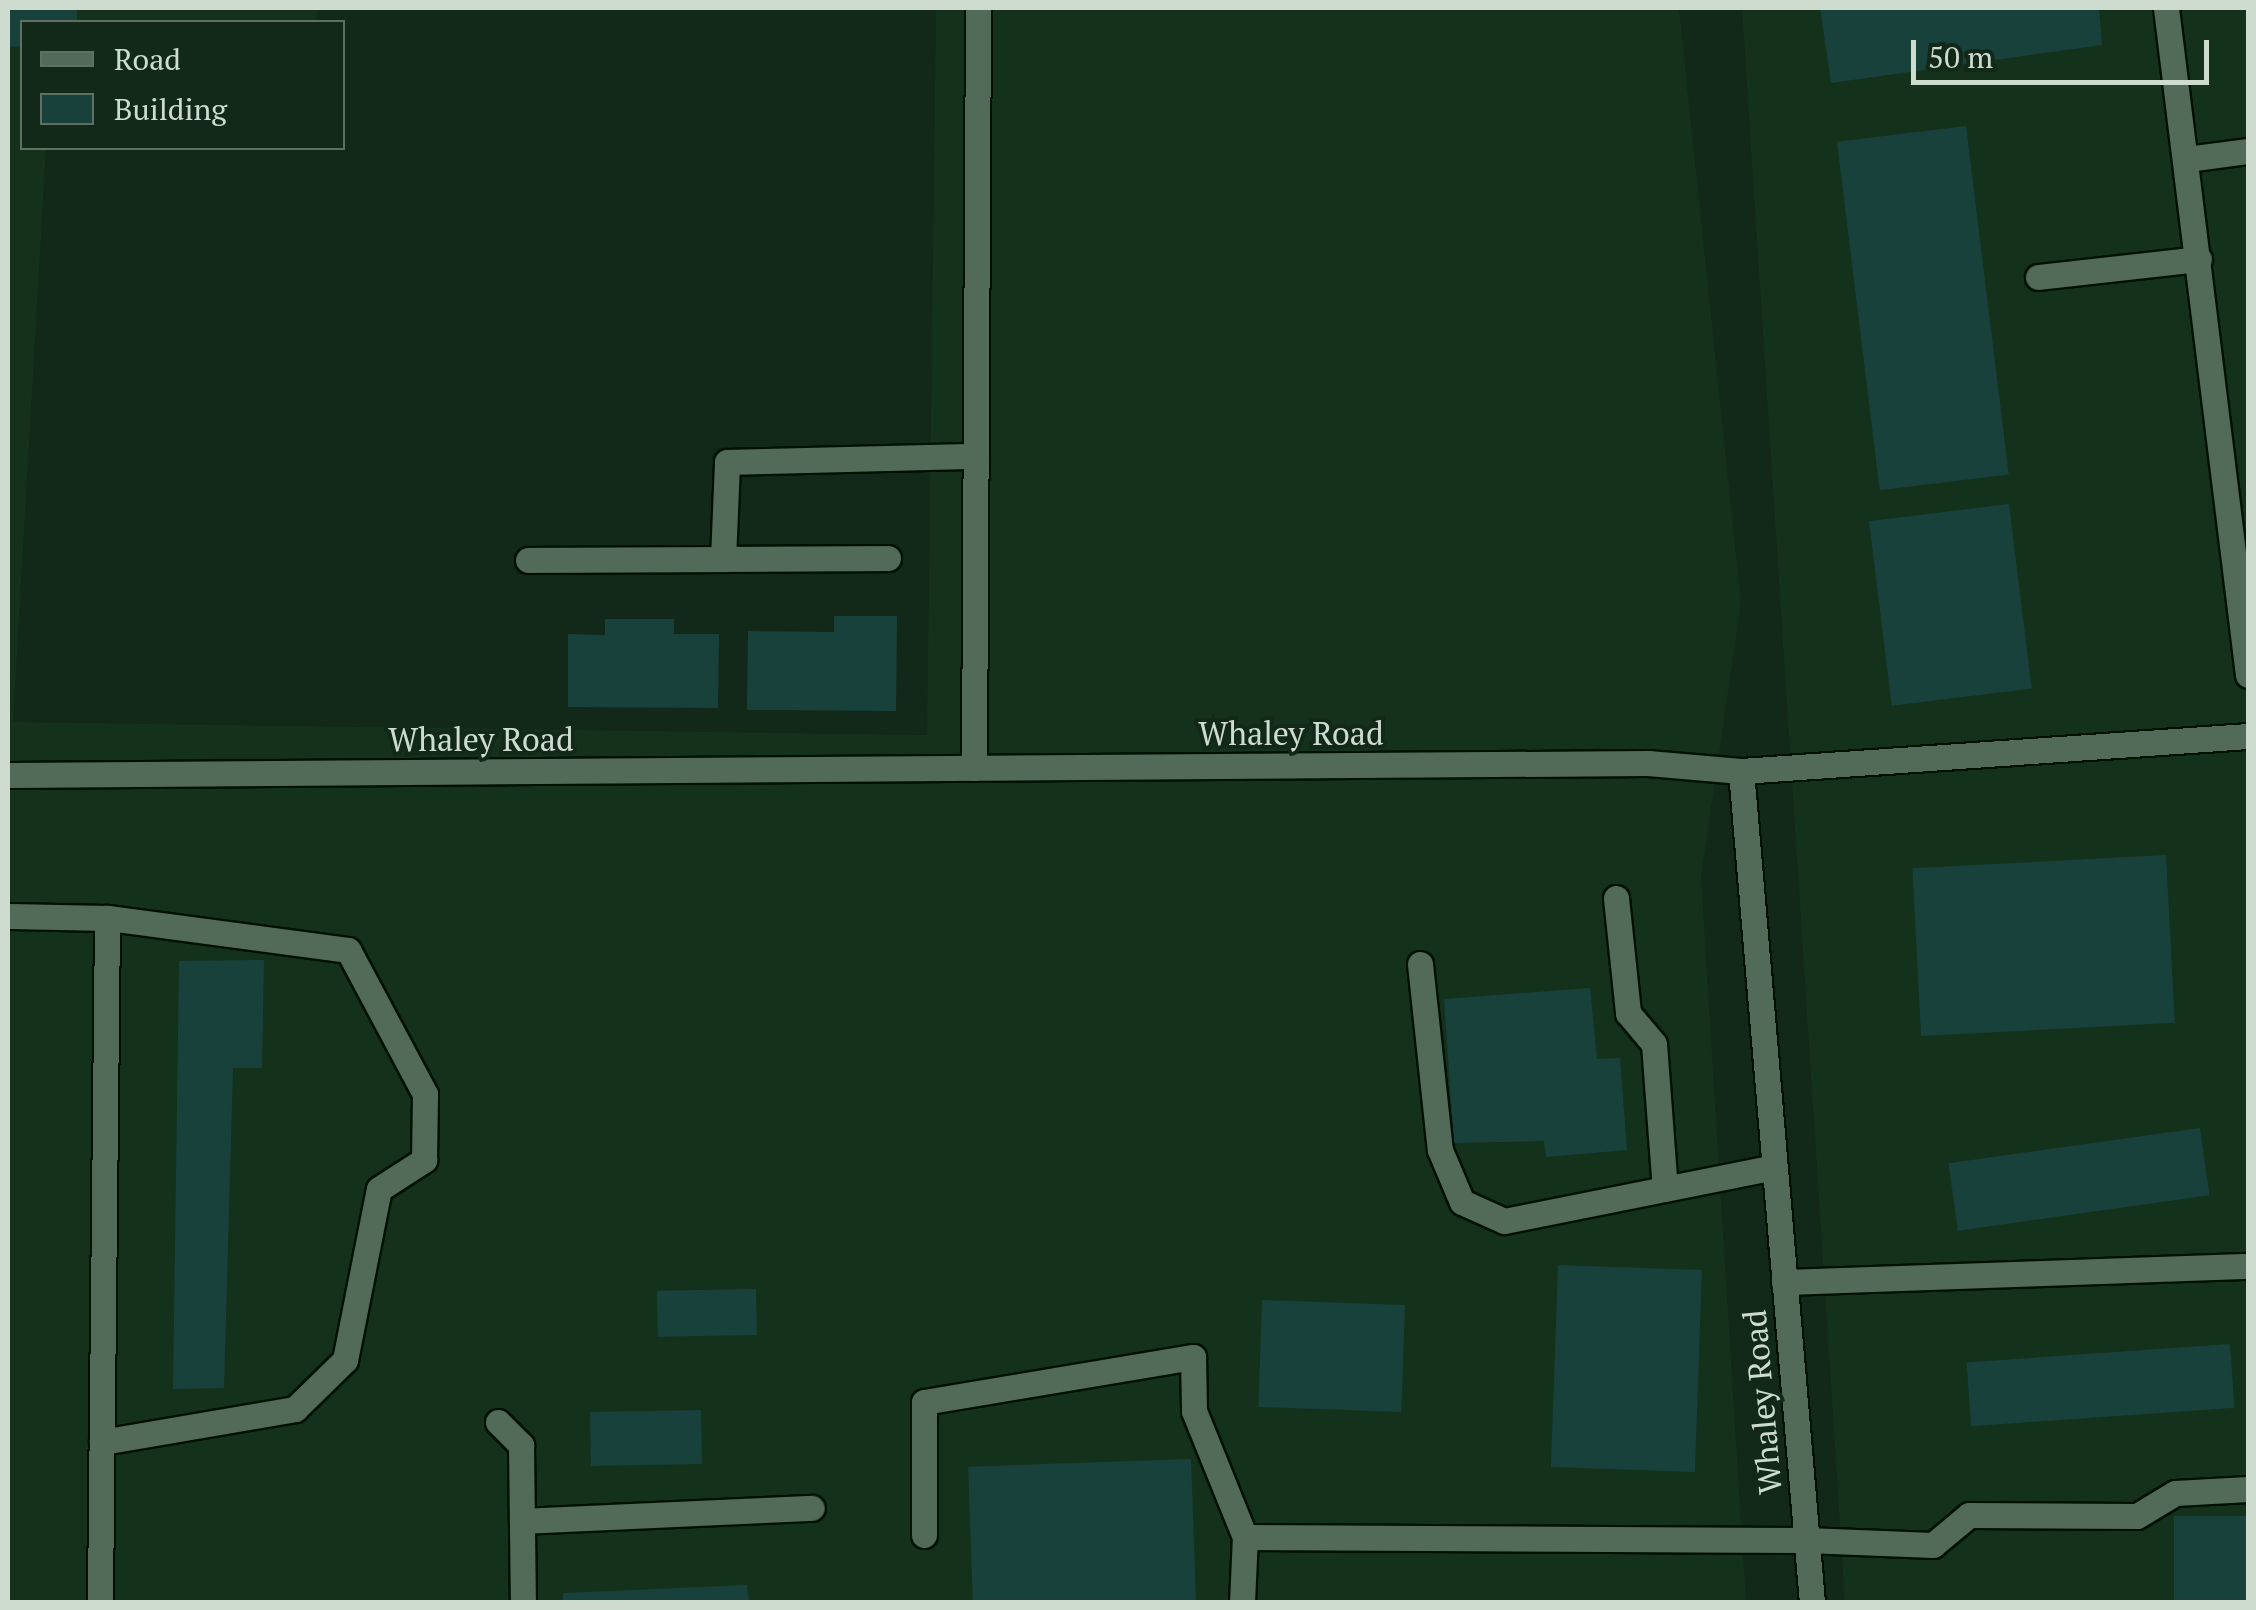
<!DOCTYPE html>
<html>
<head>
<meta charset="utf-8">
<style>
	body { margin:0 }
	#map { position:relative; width:2256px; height:1610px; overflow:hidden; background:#122818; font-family:"PT Serif",serif }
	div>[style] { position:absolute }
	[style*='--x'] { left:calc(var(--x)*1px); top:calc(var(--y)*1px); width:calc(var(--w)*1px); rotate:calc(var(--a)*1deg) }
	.built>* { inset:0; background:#14311c }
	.building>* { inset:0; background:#19413b; transform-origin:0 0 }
	.roads { filter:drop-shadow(2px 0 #001104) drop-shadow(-2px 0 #001104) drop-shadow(0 2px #001104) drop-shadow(0 -2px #001104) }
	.minor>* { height:25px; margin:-12.5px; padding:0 12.5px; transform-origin:12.5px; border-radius:12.5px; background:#526b58 }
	span { translate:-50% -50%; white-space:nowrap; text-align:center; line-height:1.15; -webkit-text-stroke:8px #122818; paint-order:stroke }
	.street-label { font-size:32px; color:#cedcd0 }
	.frame { position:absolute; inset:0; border:10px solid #cedcd0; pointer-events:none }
	.legend { position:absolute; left:20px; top:20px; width:325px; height:130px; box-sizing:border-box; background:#122818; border:2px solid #5d7062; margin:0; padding:12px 18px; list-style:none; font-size:30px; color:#cedcd0 }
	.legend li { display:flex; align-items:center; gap:20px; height:50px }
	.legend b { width:50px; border:2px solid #5d7062 }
	.scale { position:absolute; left:1911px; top:40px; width:298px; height:45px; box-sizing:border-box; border:5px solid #cedcd0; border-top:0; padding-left:12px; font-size:30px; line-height:35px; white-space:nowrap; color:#cedcd0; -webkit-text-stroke:8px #122818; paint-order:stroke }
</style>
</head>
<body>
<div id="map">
	<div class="built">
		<i style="clip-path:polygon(8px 8px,318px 8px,316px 22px,22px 22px,22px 148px,46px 148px,13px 722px,927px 735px,936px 8px,1679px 8px,1741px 603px,1701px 877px,1746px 1602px,8px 1602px)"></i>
		<i style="clip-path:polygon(1742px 8px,2248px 8px,2248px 1602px,1845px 1602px)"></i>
	</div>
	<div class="building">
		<i style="clip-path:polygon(8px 8px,77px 8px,77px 22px,22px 22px,22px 46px,8px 47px)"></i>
		<i style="clip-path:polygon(1820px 8px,2099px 8px,2102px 45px,1831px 83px)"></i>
		<i style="left:1966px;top:126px;width:351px;height:130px;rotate:83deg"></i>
		<i style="left:2009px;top:504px;width:186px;height:141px;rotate:83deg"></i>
		<i style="clip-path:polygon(834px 616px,897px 616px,896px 711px,747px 710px,748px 631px,834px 632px)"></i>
		<i style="clip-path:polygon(605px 619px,674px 619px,674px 634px,719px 634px,718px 708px,568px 707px,568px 634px,605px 635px)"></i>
		<i style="left:2166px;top:855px;width:168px;height:254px;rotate:87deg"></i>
		<i style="clip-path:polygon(264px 960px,262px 1068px,233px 1068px,224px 1388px,173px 1389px,179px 961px)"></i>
		<i style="clip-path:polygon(1590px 988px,1597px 1059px,1620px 1058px,1627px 1150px,1546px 1157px,1544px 1141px,1454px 1143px,1444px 999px)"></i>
		<i style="left:2200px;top:1128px;width:68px;height:254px;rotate:82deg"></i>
		<i style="left:1558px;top:1265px;width:144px;height:202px;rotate:2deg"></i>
		<i style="left:756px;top:1289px;width:46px;height:99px;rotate:89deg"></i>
		<i style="left:1405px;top:1305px;width:107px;height:143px;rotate:92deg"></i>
		<i style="left:2230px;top:1344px;width:64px;height:264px;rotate:86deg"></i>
		<i style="left:701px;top:1410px;width:54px;height:111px;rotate:89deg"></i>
		<i style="left:1191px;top:1459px;width:143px;height:223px;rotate:88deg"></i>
		<i style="left:2248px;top:1516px;width:86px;height:74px;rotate:90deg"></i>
		<i style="clip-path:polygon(747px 1585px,749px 1602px,563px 1602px,563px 1593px)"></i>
	</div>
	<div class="roads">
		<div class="minor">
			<i style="--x:2166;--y:8;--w:672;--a:82.99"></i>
			<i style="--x:2187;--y:159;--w:62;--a:-7.5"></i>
			<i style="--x:2038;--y:277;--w:162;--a:-6.4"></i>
			<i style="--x:888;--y:558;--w:165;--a:179.7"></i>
			<i style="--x:723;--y:559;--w:97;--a:-87.6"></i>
			<i style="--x:727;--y:462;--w:249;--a:-1.4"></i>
			<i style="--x:528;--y:560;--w:195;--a:-0.3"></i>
			<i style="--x:974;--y:768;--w:760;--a:-89.7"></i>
			<i style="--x:1741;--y:771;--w:508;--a:-3.95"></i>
			<i style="--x:8;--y:775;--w:1640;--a:-0.42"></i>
			<i style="--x:1648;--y:763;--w:93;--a:4.9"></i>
			<i style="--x:1741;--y:771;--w:834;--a:85.12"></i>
			<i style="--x:1616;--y:898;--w:116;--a:84"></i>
			<i style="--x:1628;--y:1013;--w:40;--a:50"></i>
			<i style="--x:1654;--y:1044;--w:145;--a:85.7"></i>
			<i style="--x:8;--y:916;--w:99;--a:1.2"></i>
			<i style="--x:107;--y:918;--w:684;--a:90.59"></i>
			<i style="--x:1420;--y:964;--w:187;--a:83.9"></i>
			<i style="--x:1440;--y:1150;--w:56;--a:67.1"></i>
			<i style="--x:1462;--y:1202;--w:46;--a:24.3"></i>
			<i style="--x:1504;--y:1221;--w:275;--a:-11.3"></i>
			<i style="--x:1784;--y:1282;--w:461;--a:-2"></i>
			<i style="--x:498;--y:1422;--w:33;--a:45"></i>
			<i style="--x:521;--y:1445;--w:157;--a:89.3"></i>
			<i style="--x:102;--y:1442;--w:196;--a:-9.7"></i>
			<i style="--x:295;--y:1409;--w:70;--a:-44.4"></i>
			<i style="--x:345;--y:1360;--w:174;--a:-78.8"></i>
			<i style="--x:379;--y:1189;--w:54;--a:-32.8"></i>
			<i style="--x:424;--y:1160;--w:66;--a:-89.1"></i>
			<i style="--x:425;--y:1094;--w:163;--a:-118.1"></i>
			<i style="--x:348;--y:950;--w:243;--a:-172.4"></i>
			<i style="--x:522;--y:1521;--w:290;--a:-2.6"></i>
			<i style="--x:924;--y:1535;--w:133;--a:-90"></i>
			<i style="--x:924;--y:1402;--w:273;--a:-9.5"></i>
			<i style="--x:1193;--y:1357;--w:54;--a:88.9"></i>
			<i style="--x:1194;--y:1411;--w:136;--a:68"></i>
			<i style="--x:1242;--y:1602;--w:65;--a:-87.4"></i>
			<i style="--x:1245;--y:1537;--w:561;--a:0.31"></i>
			<i style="--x:1806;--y:1540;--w:127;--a:2.3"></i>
			<i style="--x:1933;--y:1545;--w:47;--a:-39.8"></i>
			<i style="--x:1969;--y:1515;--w:168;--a:0.3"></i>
			<i style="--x:2137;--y:1516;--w:44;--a:-31.2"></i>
			<i style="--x:2175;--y:1493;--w:73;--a:-3.1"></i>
		</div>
	</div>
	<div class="street-label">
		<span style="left:1291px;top:733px">Whaley Road</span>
		<span style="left:481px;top:739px">Whaley Road</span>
		<span style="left:1762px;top:1402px;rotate:-95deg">Whaley Road</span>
	</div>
	<div class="frame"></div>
	<ul class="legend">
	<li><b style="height:12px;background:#526b58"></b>Road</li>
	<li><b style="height:28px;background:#19413b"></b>Building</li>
	</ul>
	<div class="scale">50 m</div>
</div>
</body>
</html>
